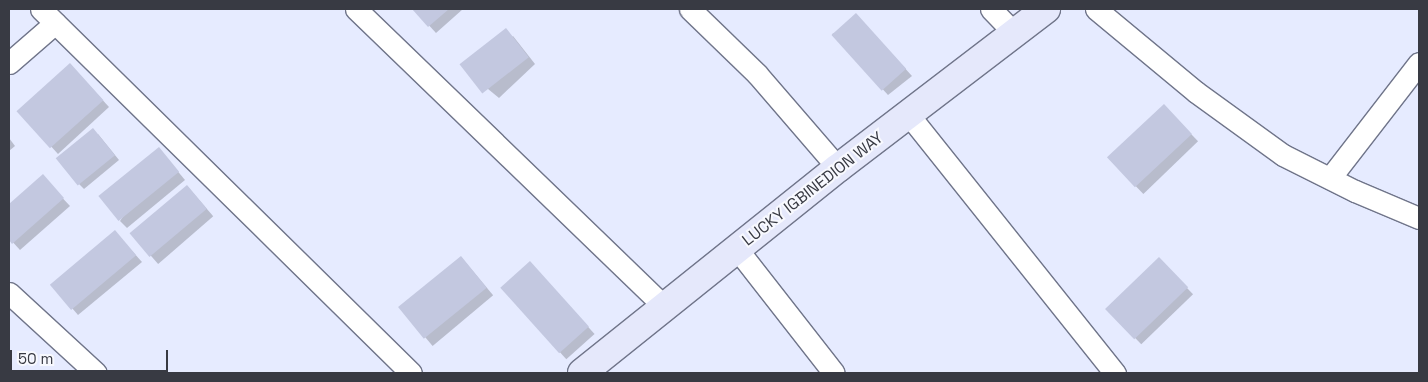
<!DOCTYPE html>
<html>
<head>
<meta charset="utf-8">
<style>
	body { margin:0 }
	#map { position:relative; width:1428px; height:382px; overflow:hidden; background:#e6ebff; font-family:"Space Grotesk",sans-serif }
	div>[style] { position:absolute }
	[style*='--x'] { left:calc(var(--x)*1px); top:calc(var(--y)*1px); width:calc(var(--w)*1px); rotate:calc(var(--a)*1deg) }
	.shadow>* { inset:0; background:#0003; transform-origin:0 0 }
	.building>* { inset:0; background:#c3c8e0; transform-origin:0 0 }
	.roads { filter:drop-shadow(1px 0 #70758a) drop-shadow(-1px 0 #70758a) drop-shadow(0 1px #70758a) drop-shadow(0 -1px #70758a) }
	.street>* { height:21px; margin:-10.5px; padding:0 10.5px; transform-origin:10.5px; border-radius:10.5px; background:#fff }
	.secondary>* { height:28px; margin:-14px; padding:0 14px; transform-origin:14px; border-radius:14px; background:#e5e8fb }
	span { translate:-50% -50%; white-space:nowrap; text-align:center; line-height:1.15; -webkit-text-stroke:4px #f8f9fe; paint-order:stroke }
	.street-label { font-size:16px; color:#383a43 }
	.frame { position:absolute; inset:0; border:10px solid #383a43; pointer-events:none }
	.scale { position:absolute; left:10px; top:350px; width:158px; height:22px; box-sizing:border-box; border:2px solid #383a43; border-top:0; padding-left:6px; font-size:15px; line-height:18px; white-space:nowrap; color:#383a43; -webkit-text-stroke:4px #f8f9fe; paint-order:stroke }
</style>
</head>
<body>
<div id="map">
	<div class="shadow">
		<i style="clip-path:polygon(414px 9px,463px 9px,436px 33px)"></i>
		<i style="clip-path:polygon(863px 22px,912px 76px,888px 95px,832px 34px)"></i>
		<i style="clip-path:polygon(513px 36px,535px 64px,499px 98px,471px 75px)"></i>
		<i style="clip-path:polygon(77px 72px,109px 107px,58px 154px,19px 111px)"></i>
		<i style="left:1164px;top:106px;width:49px;height:76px;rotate:46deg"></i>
		<i style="clip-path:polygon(98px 134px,119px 160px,84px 189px,79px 184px)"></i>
		<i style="clip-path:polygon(9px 138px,15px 146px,9px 151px)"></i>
		<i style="clip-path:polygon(165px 156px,185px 180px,127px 228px,120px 221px)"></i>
		<i style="clip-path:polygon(42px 176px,70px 206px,20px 250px,9px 238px,9px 206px)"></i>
		<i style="left:187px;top:186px;width:40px;height:73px;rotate:49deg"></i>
		<i style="clip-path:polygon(115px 232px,142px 262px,78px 315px,72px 308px)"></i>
		<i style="left:461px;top:257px;width:50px;height:79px;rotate:50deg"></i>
		<i style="left:1159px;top:259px;width:49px;height:72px;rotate:46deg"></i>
		<i style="left:537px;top:270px;width:86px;height:38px;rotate:48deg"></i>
	</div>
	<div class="building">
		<i style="clip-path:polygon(412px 9px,449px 9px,428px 27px)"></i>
		<i style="left:856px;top:13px;width:75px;height:33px;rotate:48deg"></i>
		<i style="left:506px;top:28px;width:37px;height:59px;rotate:52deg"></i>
		<i style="left:70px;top:63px;width:50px;height:72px;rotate:48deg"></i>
		<i style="left:1164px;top:104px;width:41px;height:78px;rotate:47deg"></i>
		<i style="left:93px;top:128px;width:35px;height:48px;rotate:51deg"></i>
		<i style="left:159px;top:147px;width:32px;height:78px;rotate:51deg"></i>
		<i style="clip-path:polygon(43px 174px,64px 198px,12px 244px,9px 240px,9px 204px)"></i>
		<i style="left:187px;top:185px;width:31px;height:75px;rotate:50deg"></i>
		<i style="left:115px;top:230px;width:33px;height:85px;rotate:50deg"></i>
		<i style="left:461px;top:256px;width:41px;height:81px;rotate:51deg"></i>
		<i style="left:1159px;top:257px;width:42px;height:75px;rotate:46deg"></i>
		<i style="left:530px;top:261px;width:88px;height:40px;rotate:48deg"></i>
	</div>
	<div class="roads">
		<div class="street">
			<i style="--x:41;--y:9;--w:519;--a:44.53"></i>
			<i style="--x:356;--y:9;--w:429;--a:44"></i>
			<i style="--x:690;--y:9;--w:93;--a:44.1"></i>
			<i style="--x:757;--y:74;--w:124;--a:49.2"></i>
			<i style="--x:991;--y:9;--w:33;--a:46"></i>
			<i style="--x:1096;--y:9;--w:130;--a:39.7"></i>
			<i style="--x:1196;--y:92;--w:107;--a:35.9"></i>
			<i style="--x:1283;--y:155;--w:80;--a:26.6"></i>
			<i style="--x:1355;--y:191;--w:69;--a:22.9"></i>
			<i style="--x:9;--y:63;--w:61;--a:-41"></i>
			<i style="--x:908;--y:114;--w:332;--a:51.4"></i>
			<i style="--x:1330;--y:178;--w:145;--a:-52.3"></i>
			<i style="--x:737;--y:249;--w:157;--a:52"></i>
			<i style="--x:9;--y:293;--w:118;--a:42.6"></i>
		</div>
		<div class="secondary">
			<i style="--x:582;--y:373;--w:328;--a:-38.7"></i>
			<i style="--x:838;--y:168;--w:262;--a:-37.4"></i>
		</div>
	</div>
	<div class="street-label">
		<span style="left:813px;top:189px;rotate:-38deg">LUCKY IGBINEDION WAY</span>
	</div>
	<div class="frame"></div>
	<div class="scale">50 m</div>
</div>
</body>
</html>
